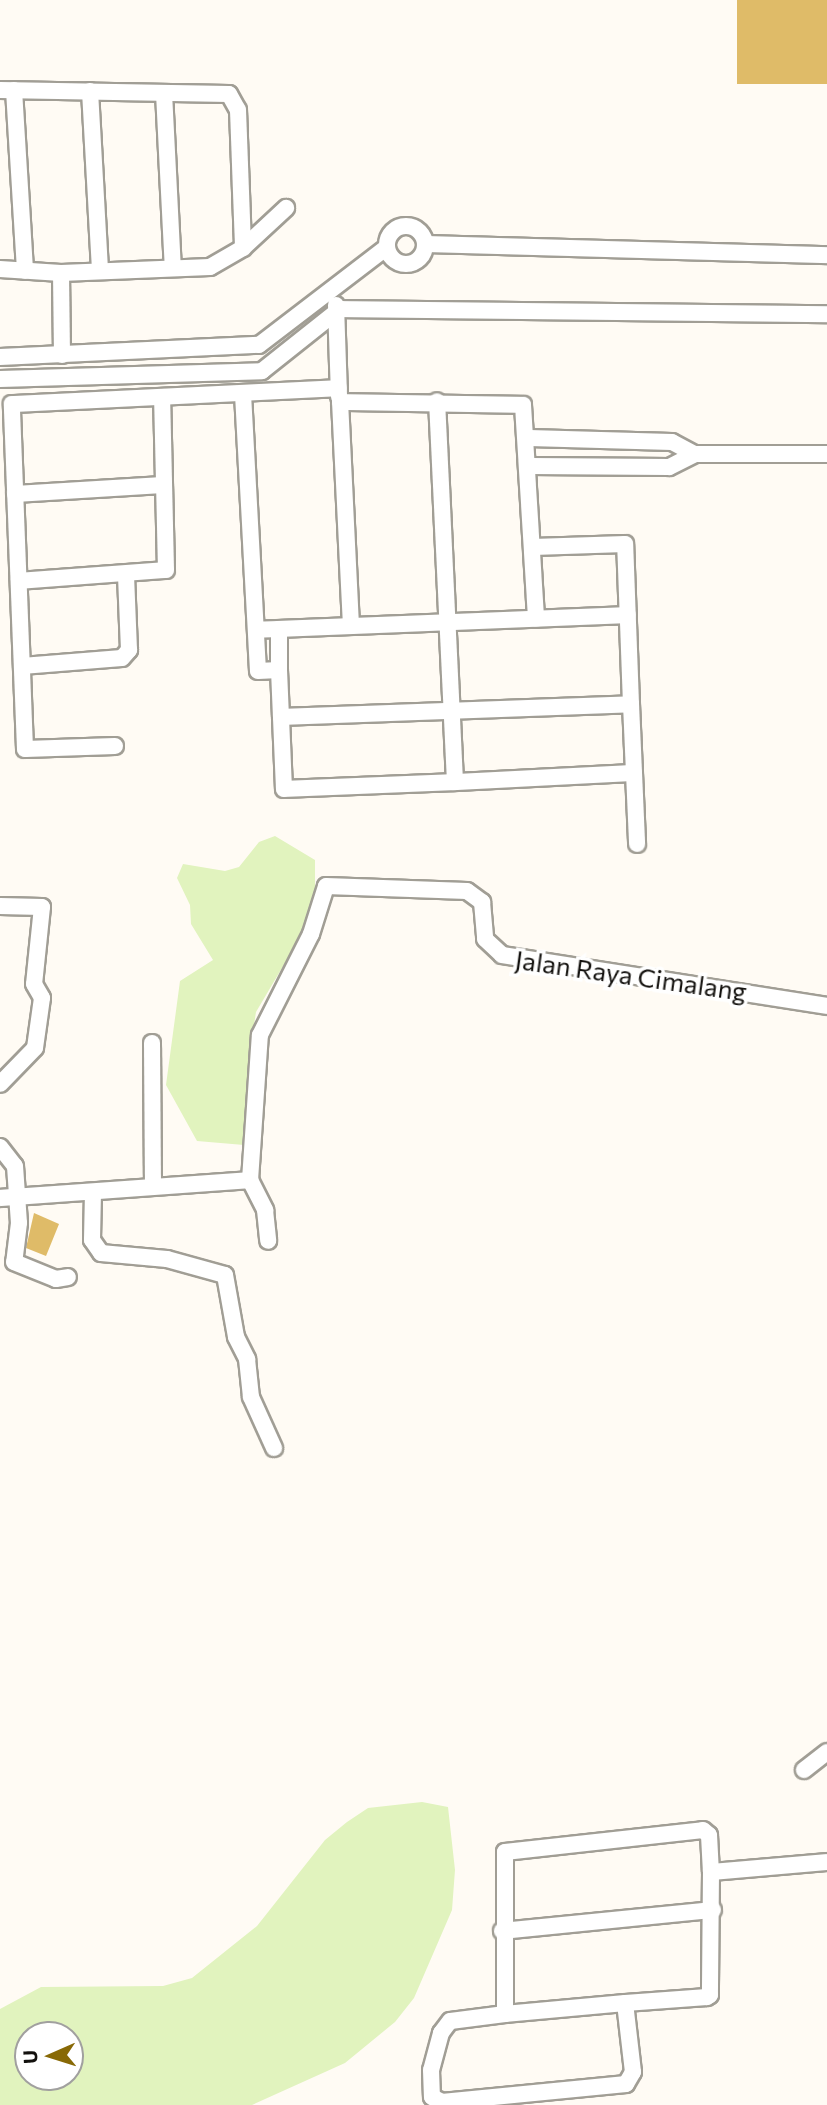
<!DOCTYPE html>
<html>
<head>
<meta charset="utf-8">
<style>
	body { margin:0 }
	#map { position:relative; width:827px; height:2105px; overflow:hidden; background:#fffbf4; font-family:Commissioner,sans-serif }
	div>[style] { position:absolute }
	[style*='--x'] { left:calc(var(--x)*1px); top:calc(var(--y)*1px); width:calc(var(--w)*1px); rotate:calc(var(--a)*1deg) }
	.green>* { inset:0; background:#e1f3be }
	.building>* { inset:0; background:#dfbb68; transform-origin:0 0 }
	.roads { filter:drop-shadow(2px 0 #a19e95) drop-shadow(-2px 0 #a19e95) drop-shadow(0 2px #a19e95) drop-shadow(0 -2px #a19e95) }
	.minor>* { height:16px; margin:-8px; padding:0 8px; transform-origin:8px; border-radius:8px; background:#fff }
	.minor>.ring { margin:-8px; padding:0; box-sizing:content-box; background:none; border:16px solid #fff; border-radius:50% }
	span { translate:-50% -50%; white-space:nowrap; text-align:center; line-height:1.15; -webkit-text-stroke:7px #fff; paint-order:stroke }
	.street-label { font-size:26px; color:#13110e }
	.north { position:absolute; left:14px; top:2021px; width:70px; height:70px; box-sizing:border-box; background:#fff; border:2px solid #a1a09f; border-radius:50%; rotate:267deg; font-size:19px; font-weight:700; line-height:28px; text-align:center; color:#13110e }
	.north::after { content:''; display:block; margin:auto; width:24px; height:32px; background:#886906; clip-path:polygon(50% 0,100% 100%,50% 72%,0 100%) }
</style>
</head>
<body>
<div id="map">
	<div class="green">
		<i style="clip-path:polygon(275px 836px,315px 860px,315px 912px,256px 1012px,249px 1058px,254px 1134px,244px 1145px,197px 1141px,166px 1085px,180px 981px,213px 960px,191px 924px,190px 905px,177px 878px,183px 864px,225px 871px,239px 867px,259px 842px)"></i>
		<i style="clip-path:polygon(evenodd,422px 1802px,448px 1807px,455px 1870px,452px 1910px,414px 1998px,395px 2022px,345px 2063px,252px 2105px,0 2105px,0 2009px,41px 1987px,163px 1986px,192px 1978px,257px 1926px,325px 1840px,347px 1822px,368px 1808px,422px 1802px,70px 2035px,70px 2077px,28px 2077px,28px 2035px,70px 2035px)"></i>
	</div>
	<div class="building">
		<i style="left:737px;top:0;width:90px;height:84px"></i>
		<i style="clip-path:polygon(34px 1213px,59px 1224px,46px 1256px,26px 1248px)"></i>
	</div>
	<div class="roads">
		<div class="minor">
			<i style="--x:0;--y:90;--w:229;--a:1"></i>
			<i style="--x:229;--y:94;--w:18;--a:61"></i>
			<i style="--x:238;--y:110;--w:138;--a:87.9"></i>
			<i style="--x:14;--y:90;--w:181;--a:86.5"></i>
			<i style="--x:90;--y:91;--w:180;--a:86.8"></i>
			<i style="--x:164;--y:93;--w:175;--a:87.1"></i>
			<i class="ring" style="left:387px;top:226px;width:22px;height:22px"></i>
			<i style="--x:425;--y:244;--w:402;--a:1.6"></i>
			<i style="--x:0;--y:269;--w:61;--a:3.8"></i>
			<i style="--x:61;--y:273;--w:82;--a:89.3"></i>
			<i style="--x:61;--y:273;--w:149;--a:-2.3"></i>
			<i style="--x:210;--y:267;--w:38;--a:-30"></i>
			<i style="--x:243;--y:248;--w:59;--a:-42.9"></i>
			<i style="--x:336;--y:305;--w:92;--a:88.1"></i>
			<i style="--x:0;--y:357;--w:259;--a:-2.7"></i>
			<i style="--x:259;--y:345;--w:161;--a:-37.4"></i>
			<i style="--x:0;--y:379;--w:262;--a:-1.7"></i>
			<i style="--x:262;--y:371;--w:100;--a:-38.5"></i>
			<i style="--x:340;--y:309;--w:487;--a:0.6"></i>
			<i style="--x:243;--y:394;--w:277;--a:86.9"></i>
			<i style="--x:258;--y:671;--w:21;--a:-3"></i>
			<i style="--x:279;--y:670;--w:41;--a:-90"></i>
			<i style="--x:279;--y:629;--w:23;--a:178"></i>
			<i style="--x:529;--y:438;--w:143;--a:1.6"></i>
			<i style="--x:672;--y:442;--w:26;--a:28"></i>
			<i style="--x:695;--y:454;--w:29;--a:153"></i>
			<i style="--x:669;--y:467;--w:139;--a:-179.6"></i>
			<i style="--x:695;--y:454;--w:132;--a:0"></i>
			<i style="--x:15;--y:494;--w:148;--a:-3.5"></i>
			<i style="--x:19;--y:581;--w:147;--a:-4.3"></i>
			<i style="--x:166;--y:570;--w:173;--a:-91.3"></i>
			<i style="--x:351;--y:626;--w:224;--a:-92.8"></i>
			<i style="--x:340;--y:402;--w:183;--a:0.9"></i>
			<i style="--x:523;--y:405;--w:214;--a:86.5"></i>
			<i style="--x:279;--y:629;--w:349;--a:-2.3"></i>
			<i style="--x:22;--y:666;--w:100;--a:-4.6"></i>
			<i style="--x:122;--y:658;--w:11;--a:-49"></i>
			<i style="--x:129;--y:650;--w:76;--a:-92.3"></i>
			<i style="--x:279;--y:670;--w:119;--a:87.6"></i>
			<i style="--x:284;--y:789;--w:171;--a:-2.3"></i>
			<i style="--x:455;--y:782;--w:381;--a:-92.7"></i>
			<i style="--x:631;--y:704;--w:140;--a:87.5"></i>
			<i style="--x:281;--y:717;--w:350;--a:-2.1"></i>
			<i style="--x:631;--y:704;--w:160;--a:-92.1"></i>
			<i style="--x:625;--y:544;--w:92;--a:178.1"></i>
			<i style="--x:115;--y:746;--w:90;--a:178.1"></i>
			<i style="--x:25;--y:749;--w:345;--a:-92.2"></i>
			<i style="--x:12;--y:404;--w:327;--a:-2.8"></i>
			<i style="--x:455;--y:782;--w:179;--a:-2.9"></i>
			<i style="--x:0;--y:906;--w:42;--a:1.4"></i>
			<i style="--x:42;--y:907;--w:77;--a:95.9"></i>
			<i style="--x:34;--y:984;--w:16;--a:60"></i>
			<i style="--x:42;--y:998;--w:50;--a:98"></i>
			<i style="--x:35;--y:1048;--w:50;--a:134.2"></i>
			<i style="--x:152;--y:1043;--w:142;--a:89.6"></i>
			<i style="--x:0;--y:1147;--w:24;--a:52"></i>
			<i style="--x:15;--y:1166;--w:57;--a:86"></i>
			<i style="--x:19;--y:1223;--w:39;--a:97"></i>
			<i style="--x:14;--y:1262;--w:45;--a:22"></i>
			<i style="--x:56;--y:1279;--w:12;--a:-9"></i>
			<i style="--x:250;--y:1180;--w:34;--a:63"></i>
			<i style="--x:265;--y:1210;--w:31;--a:84"></i>
			<i style="--x:93;--y:1192;--w:48;--a:91.2"></i>
			<i style="--x:92;--y:1240;--w:16;--a:55"></i>
			<i style="--x:101;--y:1253;--w:66;--a:5.2"></i>
			<i style="--x:167;--y:1259;--w:60;--a:15.4"></i>
			<i style="--x:225;--y:1275;--w:63;--a:79.9"></i>
			<i style="--x:236;--y:1337;--w:25;--a:63"></i>
			<i style="--x:247;--y:1359;--w:38;--a:84"></i>
			<i style="--x:251;--y:1397;--w:56;--a:65.7"></i>
			<i style="--x:0;--y:1198;--w:251;--a:-4.1"></i>
			<i style="--x:250;--y:1180;--w:145;--a:-86.1"></i>
			<i style="--x:260;--y:1035;--w:113;--a:-63.2"></i>
			<i style="--x:311;--y:934;--w:50;--a:-72.6"></i>
			<i style="--x:326;--y:886;--w:141;--a:2"></i>
			<i style="--x:467;--y:891;--w:19;--a:36"></i>
			<i style="--x:482;--y:902;--w:37;--a:85"></i>
			<i style="--x:485;--y:939;--w:23;--a:43"></i>
			<i style="--x:502;--y:955;--w:329;--a:8.9"></i>
			<i style="--x:804;--y:1770;--w:29;--a:-38"></i>
			<i style="--x:711;--y:1872;--w:116;--a:-4.9"></i>
			<i style="--x:502;--y:1931;--w:212;--a:-5.7"></i>
			<i style="--x:505;--y:2014;--w:162;--a:-90"></i>
			<i style="--x:505;--y:1852;--w:199;--a:-6.3"></i>
			<i style="--x:703;--y:1830;--w:8;--a:40"></i>
			<i style="--x:709;--y:1835;--w:37;--a:87"></i>
			<i style="--x:711;--y:1872;--w:123;--a:90.5"></i>
			<i style="--x:710;--y:1995;--w:4;--a:146"></i>
			<i style="--x:707;--y:1997;--w:82;--a:175.8"></i>
			<i style="--x:625;--y:2003;--w:121;--a:174.8"></i>
			<i style="--x:505;--y:2014;--w:55;--a:172.7"></i>
			<i style="--x:450;--y:2021;--w:15;--a:127"></i>
			<i style="--x:441;--y:2033;--w:38;--a:105"></i>
			<i style="--x:431;--y:2070;--w:27;--a:88"></i>
			<i style="--x:432;--y:2097;--w:11;--a:27"></i>
			<i style="--x:442;--y:2102;--w:185;--a:-5.6"></i>
			<i style="--x:626;--y:2084;--w:14;--a:-60"></i>
			<i style="--x:633;--y:2072;--w:69;--a:-96.6"></i>
		</div>
	</div>
	<div class="street-label">
		<span style="left:631px;top:975px;rotate:8deg">Jalan Raya Cimalang</span>
	</div>
	<div class="north">U</div>
</div>
</body>
</html>
